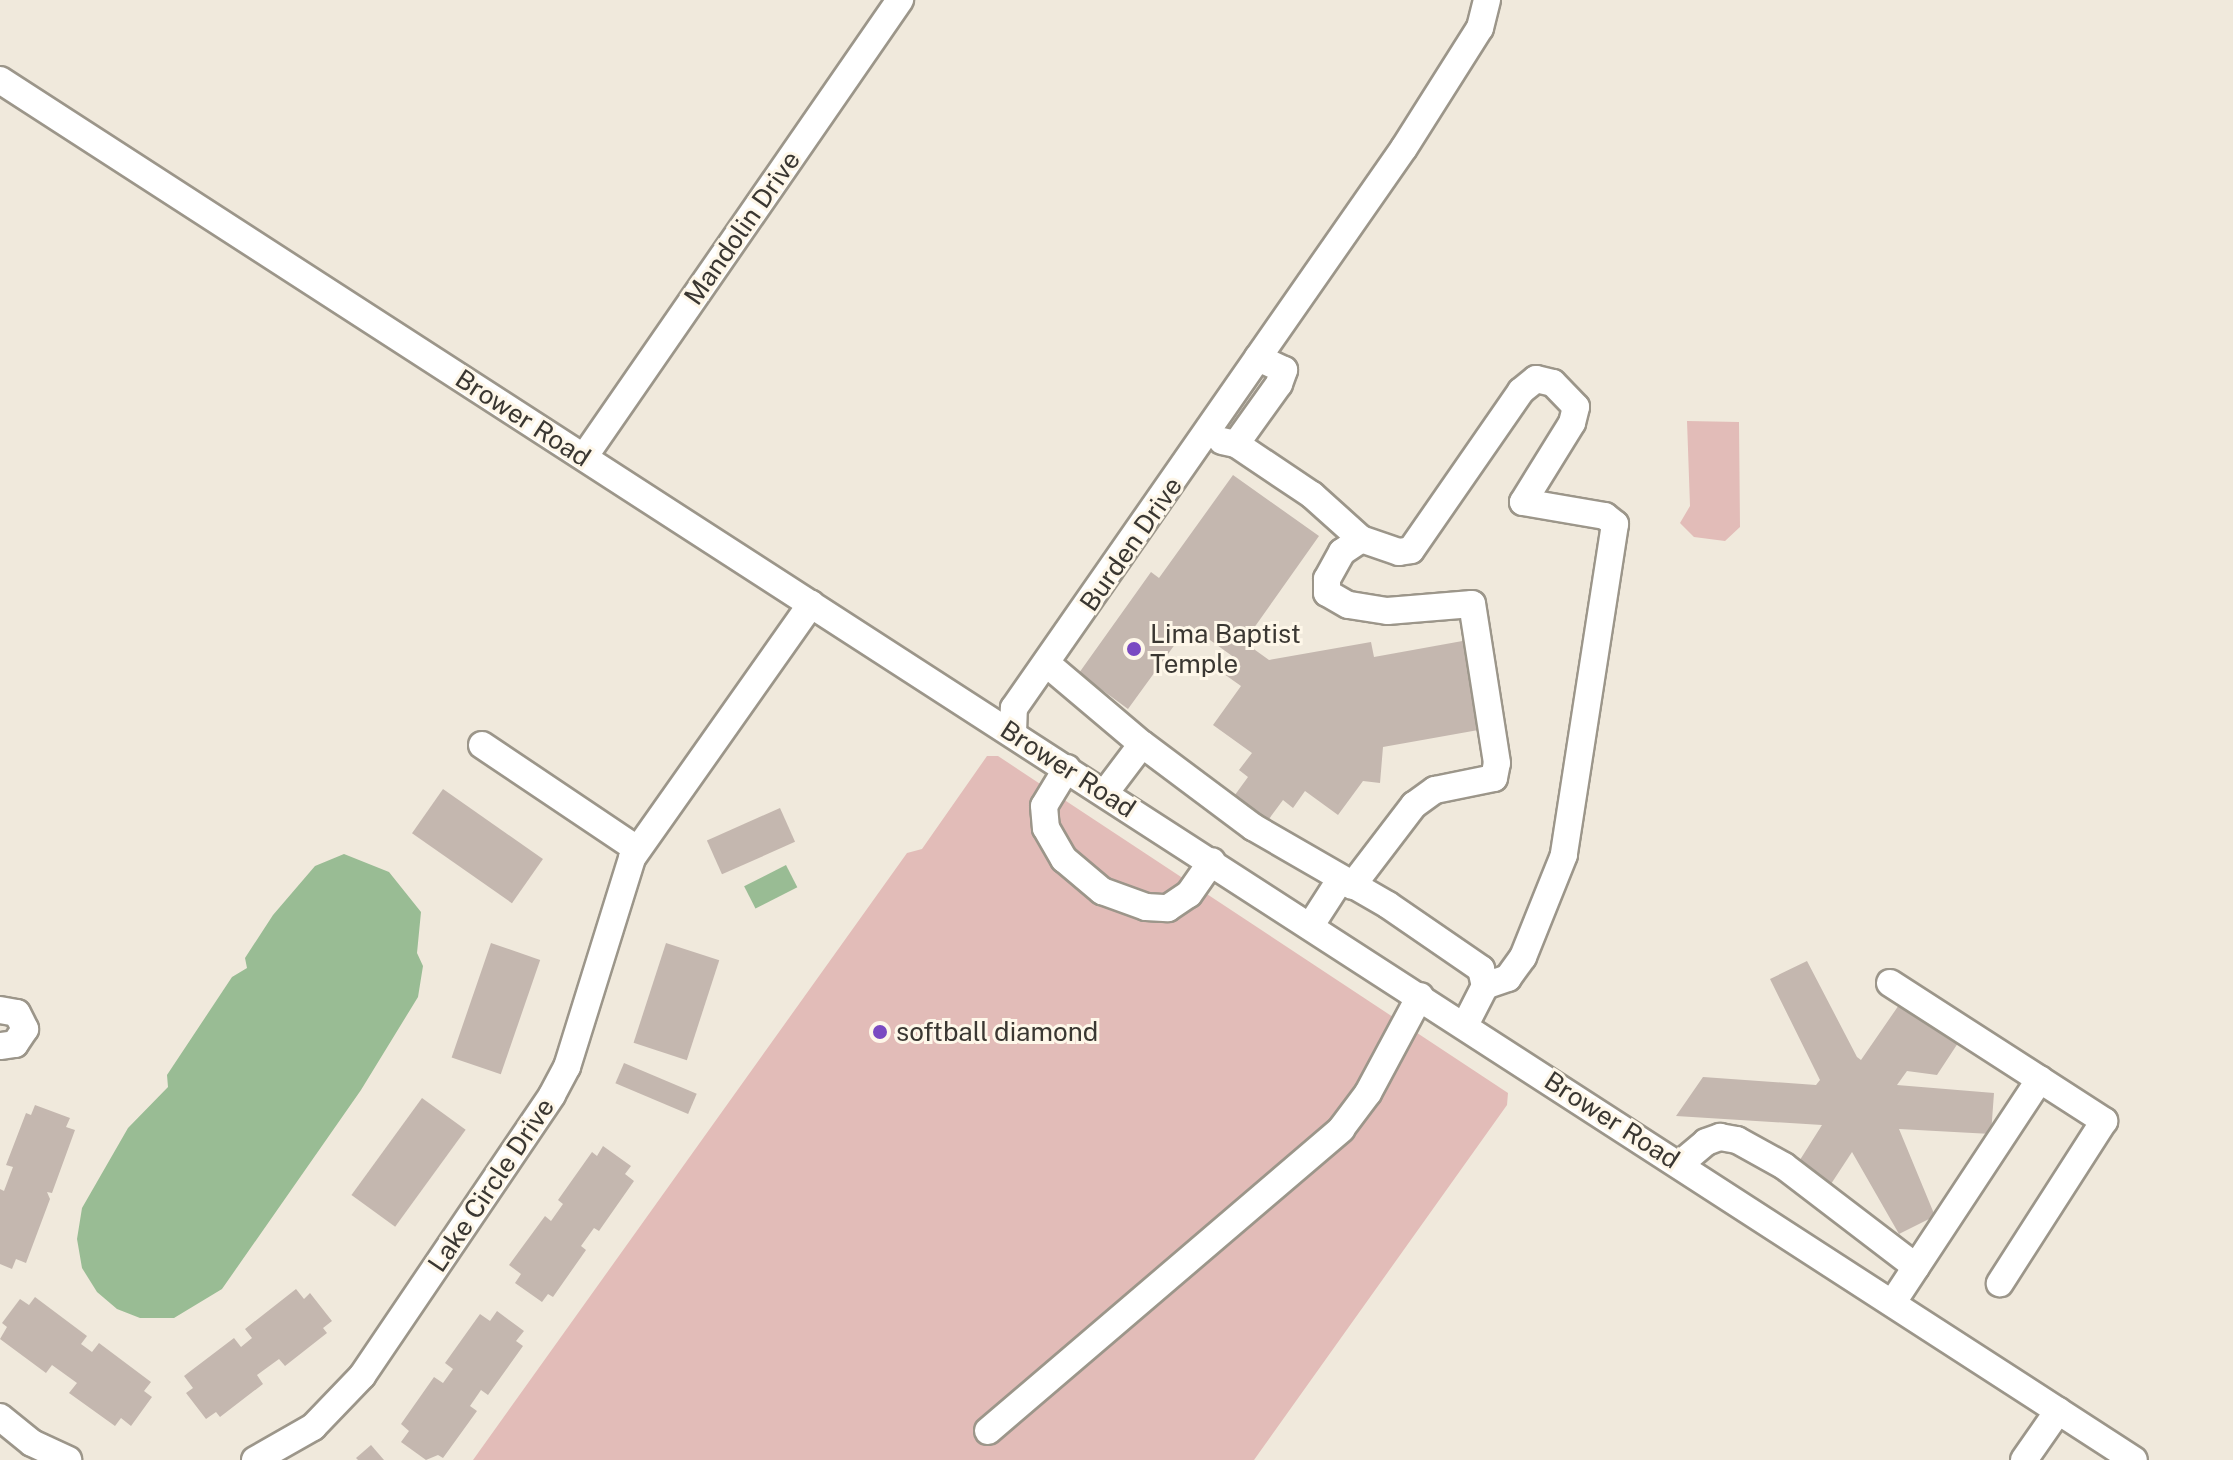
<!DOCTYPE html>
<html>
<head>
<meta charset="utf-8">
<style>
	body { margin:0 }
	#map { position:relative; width:2233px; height:1460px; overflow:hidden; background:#f0e9dc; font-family:"Public Sans",sans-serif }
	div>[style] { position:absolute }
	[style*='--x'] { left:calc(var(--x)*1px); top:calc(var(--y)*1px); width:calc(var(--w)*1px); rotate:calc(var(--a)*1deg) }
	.green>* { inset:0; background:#e2bcb8 }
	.water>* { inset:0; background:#99bc94; transform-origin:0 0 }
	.building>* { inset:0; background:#c4b7af; transform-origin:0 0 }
	.roads { filter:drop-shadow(2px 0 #9c968a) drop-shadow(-2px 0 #9c968a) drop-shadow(0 2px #9c968a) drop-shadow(0 -2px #9c968a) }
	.minor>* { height:26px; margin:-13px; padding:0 13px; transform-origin:13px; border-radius:13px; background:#fff }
	.dots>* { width:22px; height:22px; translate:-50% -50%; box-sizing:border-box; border:4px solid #fef7e9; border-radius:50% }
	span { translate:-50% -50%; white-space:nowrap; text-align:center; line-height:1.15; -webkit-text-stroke:6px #fef7e9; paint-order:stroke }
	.street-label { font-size:26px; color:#3a3732 }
	.poi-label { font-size:26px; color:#3a3732 }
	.left { translate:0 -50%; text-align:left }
</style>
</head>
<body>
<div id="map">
	<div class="green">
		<i style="clip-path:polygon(1687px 421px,1739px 422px,1740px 527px,1725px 541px,1694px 537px,1680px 523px,1690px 506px)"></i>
		<i style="clip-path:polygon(987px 756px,998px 756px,1508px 1093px,1507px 1105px,1254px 1460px,473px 1460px,907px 853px,922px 849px)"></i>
	</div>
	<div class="water">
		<i style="clip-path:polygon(344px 854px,389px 872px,421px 912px,417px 953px,423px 966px,418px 997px,361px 1090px,222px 1289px,174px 1318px,140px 1318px,117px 1309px,97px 1292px,82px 1268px,77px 1239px,82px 1208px,128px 1128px,168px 1087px,167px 1075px,232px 977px,247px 968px,245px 958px,273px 915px,315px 866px)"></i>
		<i style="left:786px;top:865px;width:25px;height:47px;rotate:63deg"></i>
	</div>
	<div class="building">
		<i style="clip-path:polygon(1233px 475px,1319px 536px,1244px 642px,1269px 660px,1371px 642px,1374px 657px,1468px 640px,1484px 729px,1383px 747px,1380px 783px,1363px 781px,1338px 815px,1305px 791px,1293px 808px,1283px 800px,1266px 823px,1232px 799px,1248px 777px,1239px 770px,1252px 753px,1213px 725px,1241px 686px,1224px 674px,1235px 658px,1189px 625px,1128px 709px,1079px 673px,1151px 572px,1159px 578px)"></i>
		<i style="left:443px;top:789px;width:122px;height:54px;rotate:35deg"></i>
		<i style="left:780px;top:808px;width:37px;height:80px;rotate:66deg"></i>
		<i style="left:491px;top:943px;width:52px;height:121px;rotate:19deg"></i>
		<i style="left:666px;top:943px;width:56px;height:105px;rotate:18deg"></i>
		<i style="clip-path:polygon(1807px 961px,1857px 1057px,1861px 1060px,1901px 1002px,1960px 1040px,1937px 1075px,1907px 1071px,1897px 1085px,1994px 1093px,1991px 1134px,1899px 1129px,1935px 1216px,1899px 1234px,1852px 1152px,1831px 1184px,1798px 1163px,1822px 1125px,1676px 1116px,1703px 1077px,1816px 1085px,1820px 1080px,1770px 979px)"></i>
		<i style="left:624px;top:1063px;width:79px;height:22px;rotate:23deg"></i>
		<i style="left:422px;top:1098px;width:54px;height:120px;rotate:36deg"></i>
		<i style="clip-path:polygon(35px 1105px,70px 1118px,66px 1127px,75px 1130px,52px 1193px,47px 1192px,50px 1199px,26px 1263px,16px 1259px,12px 1269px,0 1264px,0 1189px,4px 1191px,13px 1167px,6px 1165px,26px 1113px,31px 1115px)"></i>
		<i style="clip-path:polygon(603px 1146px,631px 1166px,625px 1174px,634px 1181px,599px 1231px,594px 1228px,581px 1246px,586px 1250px,553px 1297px,548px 1294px,542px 1302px,515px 1283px,521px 1274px,509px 1265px,545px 1216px,551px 1221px,563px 1204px,558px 1200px,592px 1152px,597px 1156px)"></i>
		<i style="clip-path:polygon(296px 1289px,304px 1299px,310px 1293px,332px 1321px,323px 1328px,327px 1333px,285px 1366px,279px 1359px,257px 1375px,263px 1384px,220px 1417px,216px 1412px,206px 1419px,186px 1393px,193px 1388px,184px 1376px,234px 1338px,241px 1347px,252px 1338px,245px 1329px)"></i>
		<i style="clip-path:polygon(35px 1297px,87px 1336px,81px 1344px,92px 1352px,99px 1343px,151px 1382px,144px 1391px,152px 1397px,131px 1426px,121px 1418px,115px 1426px,69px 1393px,77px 1383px,52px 1365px,46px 1373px,0 1339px,7px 1327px,2px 1323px,20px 1299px,29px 1305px)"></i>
		<i style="clip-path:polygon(497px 1311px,524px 1331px,516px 1341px,523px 1346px,488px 1395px,481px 1390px,470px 1406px,477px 1411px,443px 1458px,438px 1455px,426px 1460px,401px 1442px,409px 1431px,401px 1424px,434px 1377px,443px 1383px,453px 1369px,445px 1363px,480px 1314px,490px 1321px)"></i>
		<i style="clip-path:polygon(371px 1445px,384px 1460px,358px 1460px,356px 1458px)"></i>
	</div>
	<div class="roads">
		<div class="minor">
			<i style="--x:0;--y:80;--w:2541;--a:32.89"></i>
			<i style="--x:1222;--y:441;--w:14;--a:12"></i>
			<i style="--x:1236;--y:444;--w:74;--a:-54.4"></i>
			<i style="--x:1279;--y:384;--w:15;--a:-70"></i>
			<i style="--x:1284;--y:370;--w:29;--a:-155"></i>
			<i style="--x:1236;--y:444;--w:92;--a:33.9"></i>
			<i style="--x:1312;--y:495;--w:66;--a:41.9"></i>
			<i style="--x:584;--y:457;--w:556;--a:-55.34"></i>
			<i style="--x:1046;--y:663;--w:126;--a:40.2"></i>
			<i style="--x:1013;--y:733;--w:25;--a:-88"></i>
			<i style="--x:1014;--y:708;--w:682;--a:-55.15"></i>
			<i style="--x:1404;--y:148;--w:142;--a:-57.7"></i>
			<i style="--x:1480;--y:28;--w:29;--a:-76"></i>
			<i style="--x:482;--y:745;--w:187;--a:33.9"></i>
			<i style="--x:1067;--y:768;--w:44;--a:121.2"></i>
			<i style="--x:1044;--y:806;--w:22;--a:85"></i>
			<i style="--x:1046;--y:828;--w:36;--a:60"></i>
			<i style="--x:1064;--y:859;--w:50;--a:40.1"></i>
			<i style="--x:1102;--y:891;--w:47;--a:20"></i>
			<i style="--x:1146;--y:907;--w:22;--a:3"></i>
			<i style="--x:1168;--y:908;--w:25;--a:-34"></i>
			<i style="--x:1189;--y:894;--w:40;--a:-55.1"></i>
			<i style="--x:1105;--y:793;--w:61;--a:-52.9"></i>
			<i style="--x:1142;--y:744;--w:139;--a:36.8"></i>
			<i style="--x:1253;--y:827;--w:156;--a:30"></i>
			<i style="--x:1388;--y:905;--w:113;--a:34.5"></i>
			<i style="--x:1481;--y:969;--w:17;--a:77"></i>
			<i style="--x:1485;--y:986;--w:44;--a:117.1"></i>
			<i style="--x:1352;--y:886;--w:102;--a:-52.6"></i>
			<i style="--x:1414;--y:805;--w:26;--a:-36"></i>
			<i style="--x:1435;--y:790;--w:60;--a:-11.5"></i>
			<i style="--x:1494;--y:778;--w:15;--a:-79"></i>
			<i style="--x:1497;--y:763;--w:161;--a:-98.9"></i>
			<i style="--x:1472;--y:604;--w:85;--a:175.3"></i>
			<i style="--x:1387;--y:611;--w:39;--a:-171"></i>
			<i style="--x:1348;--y:605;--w:24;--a:-150"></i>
			<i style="--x:1327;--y:593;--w:14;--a:-90"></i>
			<i style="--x:1327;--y:579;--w:31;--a:-61"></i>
			<i style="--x:1342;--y:552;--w:23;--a:-34"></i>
			<i style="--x:1361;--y:539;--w:40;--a:18.9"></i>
			<i style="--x:1399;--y:552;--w:12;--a:-9"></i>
			<i style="--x:1411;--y:550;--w:193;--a:-55.3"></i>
			<i style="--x:1521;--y:391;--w:19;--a:-39"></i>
			<i style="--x:1536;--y:379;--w:17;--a:13"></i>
			<i style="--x:1553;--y:383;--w:33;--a:46"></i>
			<i style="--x:1576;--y:407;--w:16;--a:104"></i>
			<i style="--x:1572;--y:423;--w:93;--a:121.8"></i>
			<i style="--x:1523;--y:502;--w:83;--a:9.7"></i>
			<i style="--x:1605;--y:516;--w:13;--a:39"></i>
			<i style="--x:1615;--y:524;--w:335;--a:98.8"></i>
			<i style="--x:1564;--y:855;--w:110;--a:111.9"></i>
			<i style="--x:1523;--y:957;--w:26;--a:126"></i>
			<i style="--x:1508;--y:978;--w:24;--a:161"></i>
			<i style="--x:1311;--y:925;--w:54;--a:-57.2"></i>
			<i style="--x:1890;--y:983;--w:255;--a:32.8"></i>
			<i style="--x:2104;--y:1121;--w:193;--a:122.7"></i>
			<i style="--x:0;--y:1010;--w:17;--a:10"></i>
			<i style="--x:17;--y:1013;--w:18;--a:63"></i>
			<i style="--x:25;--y:1029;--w:18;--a:124"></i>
			<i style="--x:15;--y:1044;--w:15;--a:172"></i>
			<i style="--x:1680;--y:1164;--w:34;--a:-40"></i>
			<i style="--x:1706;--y:1142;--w:15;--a:-20"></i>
			<i style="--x:1720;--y:1137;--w:17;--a:10"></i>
			<i style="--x:1737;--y:1140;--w:54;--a:29"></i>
			<i style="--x:1784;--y:1166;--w:166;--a:37.4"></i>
			<i style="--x:1916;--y:1267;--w:42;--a:123.3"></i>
			<i style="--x:1916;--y:1267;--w:225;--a:-56.6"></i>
			<i style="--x:0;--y:1417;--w:41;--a:39.1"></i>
			<i style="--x:32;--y:1443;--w:40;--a:25"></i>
			<i style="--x:988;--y:1431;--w:465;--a:-40.5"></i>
			<i style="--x:1341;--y:1129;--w:45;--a:-53.1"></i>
			<i style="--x:1368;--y:1093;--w:110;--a:-61.8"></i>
			<i style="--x:255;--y:1460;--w:67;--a:-29.6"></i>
			<i style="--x:313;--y:1427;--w:71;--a:-46.1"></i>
			<i style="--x:362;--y:1376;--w:339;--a:-55.9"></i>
			<i style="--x:552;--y:1095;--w:32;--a:-62"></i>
			<i style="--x:567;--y:1067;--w:219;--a:-72.7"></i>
			<i style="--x:632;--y:858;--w:311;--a:-54.8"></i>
			<i style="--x:2024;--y:1460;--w:60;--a:-55.2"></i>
		</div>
	</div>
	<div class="dots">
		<i style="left:1134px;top:649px;background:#7a4ac2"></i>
		<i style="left:880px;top:1032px;background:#7a4ac2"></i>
	</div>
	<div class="street-label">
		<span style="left:742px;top:228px;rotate:-55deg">Mandolin Drive</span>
		<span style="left:523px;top:418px;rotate:33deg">Brower Road</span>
		<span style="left:1131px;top:544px;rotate:-55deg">Burden Drive</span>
		<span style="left:1068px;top:769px;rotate:33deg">Brower Road</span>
		<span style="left:1612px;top:1120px;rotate:33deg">Brower Road</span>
		<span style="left:491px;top:1185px;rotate:-56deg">Lake Circle Drive</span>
	</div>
	<div class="poi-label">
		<span class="left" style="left:1150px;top:649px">Lima Baptist<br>Temple</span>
		<span class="left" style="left:896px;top:1032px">softball diamond</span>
	</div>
</div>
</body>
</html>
